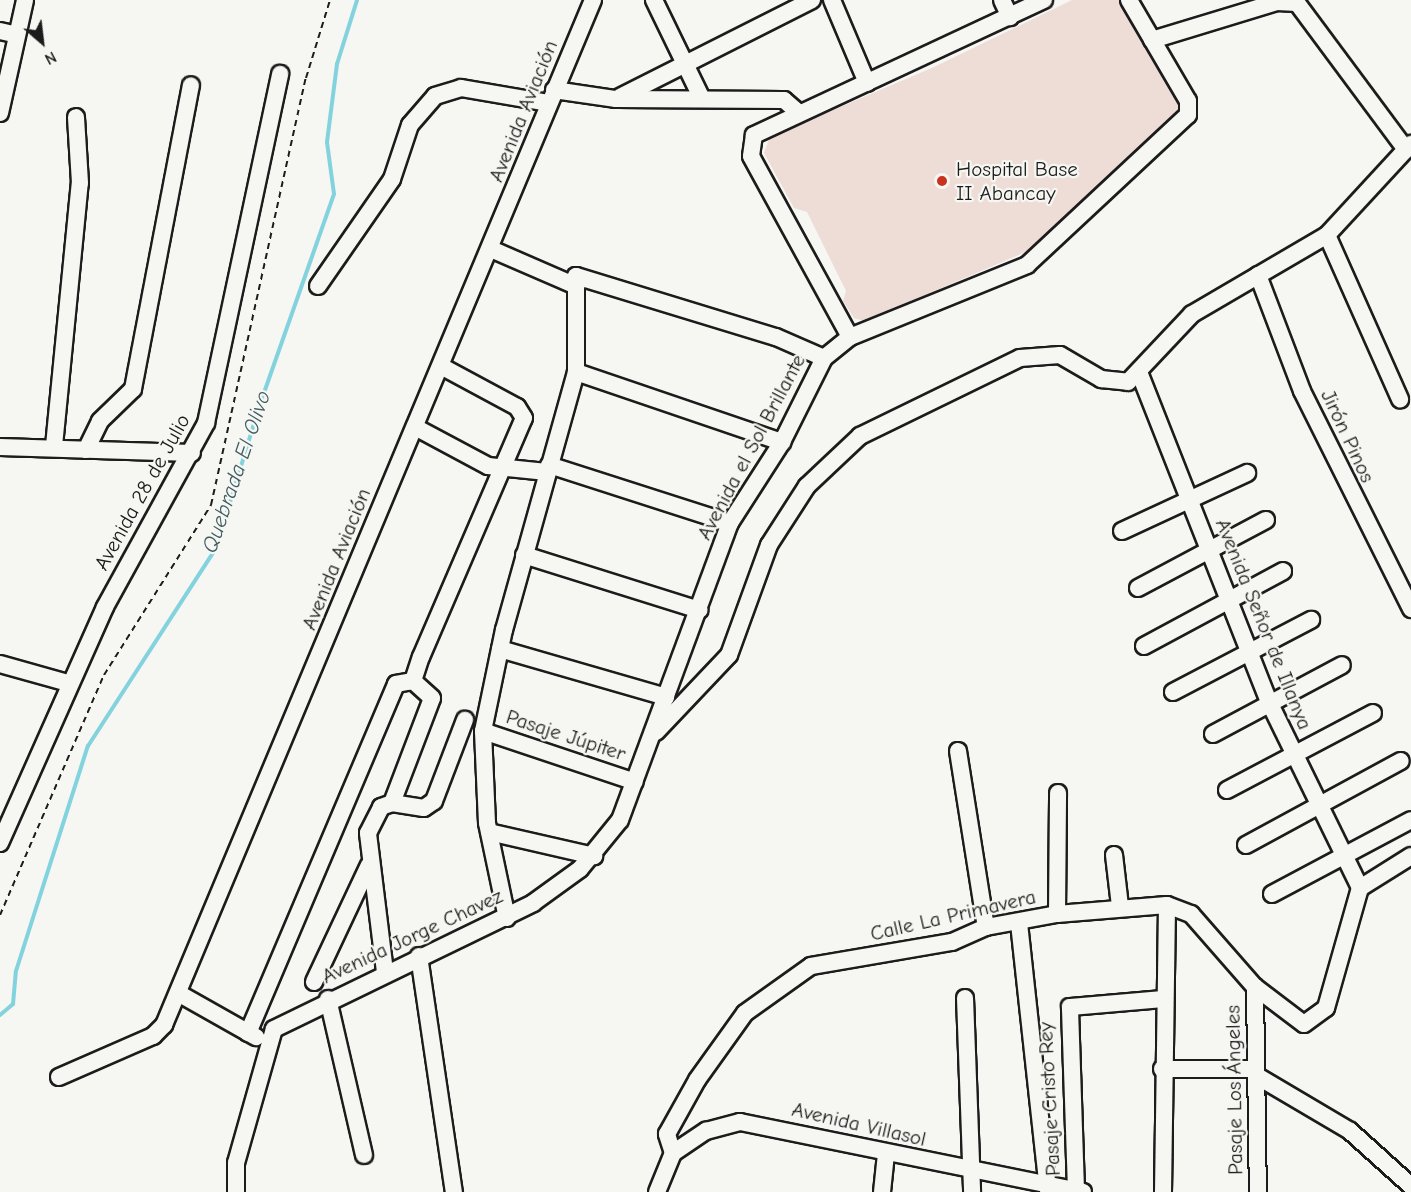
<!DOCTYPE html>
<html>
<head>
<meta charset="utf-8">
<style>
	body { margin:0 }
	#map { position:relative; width:1411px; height:1192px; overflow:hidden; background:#f6f6f2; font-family:"Comic Neue",sans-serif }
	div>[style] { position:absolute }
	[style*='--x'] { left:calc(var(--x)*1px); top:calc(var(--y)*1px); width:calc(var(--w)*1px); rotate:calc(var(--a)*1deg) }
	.built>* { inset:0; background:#eeddd7 }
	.stream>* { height:4px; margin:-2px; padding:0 2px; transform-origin:2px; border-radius:2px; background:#83d3de }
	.path>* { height:2px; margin-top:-1px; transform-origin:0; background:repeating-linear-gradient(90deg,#1c1c1c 0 6px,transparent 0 10.5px) }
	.roads { filter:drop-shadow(2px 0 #1c1c1c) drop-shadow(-2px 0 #1c1c1c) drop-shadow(0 2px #1c1c1c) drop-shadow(0 -2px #1c1c1c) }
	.minor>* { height:16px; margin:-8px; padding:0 8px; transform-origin:8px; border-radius:8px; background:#f6f6f2 }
	.dots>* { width:16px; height:16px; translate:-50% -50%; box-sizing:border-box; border:3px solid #f6f6f2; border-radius:50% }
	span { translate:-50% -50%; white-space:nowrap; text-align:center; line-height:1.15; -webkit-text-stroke:4.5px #f6f6f2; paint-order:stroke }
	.street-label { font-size:21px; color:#1c1c1c }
	.poi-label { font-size:21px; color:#1c1c1c }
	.left { translate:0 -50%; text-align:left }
	.water-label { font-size:22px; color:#405c60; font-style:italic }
	.north { position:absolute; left:12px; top:12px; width:60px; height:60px; -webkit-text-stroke:4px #f6f6f2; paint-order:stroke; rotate:152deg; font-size:16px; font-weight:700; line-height:24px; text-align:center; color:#1c1c1c }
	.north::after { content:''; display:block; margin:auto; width:21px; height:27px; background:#1c1c1c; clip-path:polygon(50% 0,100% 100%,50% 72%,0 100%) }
</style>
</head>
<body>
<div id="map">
	<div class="built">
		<i style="clip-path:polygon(1072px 0,1123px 0,1180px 100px,1179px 114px,1028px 251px,864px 321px,854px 318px,843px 301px,846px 291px,807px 212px,794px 208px,764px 153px,770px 137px,934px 67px)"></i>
	</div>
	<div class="stream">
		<i style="--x:0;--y:1015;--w:17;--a:-40"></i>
		<i style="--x:13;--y:1004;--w:33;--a:-85"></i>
		<i style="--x:16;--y:971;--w:236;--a:-72.3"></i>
		<i style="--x:88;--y:746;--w:236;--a:-57.1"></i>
		<i style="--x:216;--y:548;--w:147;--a:-73"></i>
		<i style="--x:259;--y:407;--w:226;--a:-70.6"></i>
		<i style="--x:334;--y:194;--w:52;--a:-97.7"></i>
		<i style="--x:327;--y:142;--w:79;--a:-82.7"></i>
		<i style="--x:337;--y:64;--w:67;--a:-72.6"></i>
	</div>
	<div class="path">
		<i style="--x:0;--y:915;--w:262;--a:-66.6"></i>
		<i style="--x:104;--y:675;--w:201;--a:-57.8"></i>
		<i style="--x:211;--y:505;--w:437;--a:-77.5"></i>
		<i style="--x:306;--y:78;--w:82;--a:-72.9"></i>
	</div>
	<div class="roads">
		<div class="minor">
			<i style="--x:654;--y:0;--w:110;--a:64.1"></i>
			<i style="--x:832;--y:0;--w:90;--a:67.1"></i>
			<i style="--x:1002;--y:0;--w:19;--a:65"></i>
			<i style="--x:0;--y:31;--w:17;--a:13"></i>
			<i style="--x:1152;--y:40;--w:131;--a:-16.9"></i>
			<i style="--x:1277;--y:2;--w:20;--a:3"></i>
			<i style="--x:1297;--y:3;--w:183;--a:53.4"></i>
			<i style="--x:554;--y:90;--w:63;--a:8.3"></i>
			<i style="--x:616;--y:99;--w:168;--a:0.3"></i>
			<i style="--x:784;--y:100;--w:20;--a:41"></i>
			<i style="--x:620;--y:97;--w:215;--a:-26.8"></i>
			<i style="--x:0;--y:113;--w:116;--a:-77.5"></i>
			<i style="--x:1327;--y:235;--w:180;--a:66"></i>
			<i style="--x:491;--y:249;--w:93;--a:23.5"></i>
			<i style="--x:1258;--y:275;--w:124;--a:69.2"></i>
			<i style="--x:1302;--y:391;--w:244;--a:63.4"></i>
			<i style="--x:318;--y:286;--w:130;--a:-55.3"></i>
			<i style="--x:392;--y:179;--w:57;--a:-71.6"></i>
			<i style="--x:410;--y:125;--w:38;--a:-49"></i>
			<i style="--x:435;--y:96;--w:27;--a:-17"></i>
			<i style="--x:461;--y:88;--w:89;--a:9.7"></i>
			<i style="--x:850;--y:337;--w:206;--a:-118.7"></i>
			<i style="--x:751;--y:156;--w:21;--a:-82"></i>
			<i style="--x:754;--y:135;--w:320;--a:-25"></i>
			<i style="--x:576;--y:372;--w:218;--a:18.8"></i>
			<i style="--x:1139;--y:372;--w:357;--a:68.5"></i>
			<i style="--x:1270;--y:704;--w:205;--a:63.9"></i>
			<i style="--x:415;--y:427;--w:83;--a:28.1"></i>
			<i style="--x:488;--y:466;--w:59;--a:5.8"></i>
			<i style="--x:54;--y:446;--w:264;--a:-84.4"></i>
			<i style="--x:80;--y:183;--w:66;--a:-93.5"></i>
			<i style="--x:0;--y:447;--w:192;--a:1.8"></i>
			<i style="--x:86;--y:450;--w:32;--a:-64"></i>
			<i style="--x:100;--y:421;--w:46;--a:-44.1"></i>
			<i style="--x:133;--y:389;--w:309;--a:-79.2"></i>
			<i style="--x:549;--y:465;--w:190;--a:17.8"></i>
			<i style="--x:1122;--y:531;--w:138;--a:-24.9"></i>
			<i style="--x:524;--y:555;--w:184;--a:17.4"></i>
			<i style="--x:1138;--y:588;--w:145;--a:-28"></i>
			<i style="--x:1144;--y:646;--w:158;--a:-28.3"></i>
			<i style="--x:500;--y:649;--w:173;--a:16.1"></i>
			<i style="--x:0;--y:664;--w:71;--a:15.6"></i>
			<i style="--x:1173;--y:692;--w:156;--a:-27.6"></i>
			<i style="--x:483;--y:731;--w:160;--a:18.5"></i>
			<i style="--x:656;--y:732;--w:106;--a:-46.5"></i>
			<i style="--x:729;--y:655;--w:117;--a:-70"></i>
			<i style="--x:769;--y:545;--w:70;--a:-57.2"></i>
			<i style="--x:807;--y:486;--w:73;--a:-43.3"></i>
			<i style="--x:860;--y:436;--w:178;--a:-26"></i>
			<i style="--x:1020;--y:358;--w:40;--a:-4.3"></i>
			<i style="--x:1060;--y:355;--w:48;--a:30.3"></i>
			<i style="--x:1101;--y:379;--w:27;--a:6"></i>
			<i style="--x:1128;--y:382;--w:93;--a:-46.7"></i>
			<i style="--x:1192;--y:314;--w:156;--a:-30.3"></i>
			<i style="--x:1327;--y:235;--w:124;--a:-47.3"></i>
			<i style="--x:1213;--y:734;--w:146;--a:-28.1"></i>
			<i style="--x:958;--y:751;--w:178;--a:81"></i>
			<i style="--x:1227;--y:790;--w:165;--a:-27.8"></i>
			<i style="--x:392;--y:803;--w:112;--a:-69.1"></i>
			<i style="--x:432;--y:698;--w:25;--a:-138"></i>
			<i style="--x:413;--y:681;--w:25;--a:-72"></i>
			<i style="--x:421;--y:657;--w:260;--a:-66.7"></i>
			<i style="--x:524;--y:418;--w:13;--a:-122"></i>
			<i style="--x:517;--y:407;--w:86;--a:-151.7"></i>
			<i style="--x:489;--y:832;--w:108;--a:12.9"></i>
			<i style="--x:0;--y:843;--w:258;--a:-66"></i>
			<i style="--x:105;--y:607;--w:210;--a:-61.2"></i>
			<i style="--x:206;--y:423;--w:357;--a:-78"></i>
			<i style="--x:1246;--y:845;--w:176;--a:-28.5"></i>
			<i style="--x:1114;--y:855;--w:51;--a:83.3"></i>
			<i style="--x:1272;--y:894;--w:157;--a:-28"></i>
			<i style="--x:1057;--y:914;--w:121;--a:-89.5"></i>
			<i style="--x:507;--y:918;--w:97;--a:-101.9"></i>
			<i style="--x:487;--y:823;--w:92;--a:-92.5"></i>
			<i style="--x:483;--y:731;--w:103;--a:-78.3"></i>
			<i style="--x:504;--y:630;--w:268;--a:-74.4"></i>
			<i style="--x:576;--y:372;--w:96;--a:-90"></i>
			<i style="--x:576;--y:276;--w:209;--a:17"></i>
			<i style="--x:776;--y:337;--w:52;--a:23.6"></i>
			<i style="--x:1019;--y:923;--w:271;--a:83.8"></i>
			<i style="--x:419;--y:956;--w:239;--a:81.6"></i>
			<i style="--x:385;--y:972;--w:140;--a:-97"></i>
			<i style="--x:368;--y:833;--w:29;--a:-63"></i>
			<i style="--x:381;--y:807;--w:12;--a:-20"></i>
			<i style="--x:392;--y:803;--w:32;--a:9"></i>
			<i style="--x:424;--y:808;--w:12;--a:-35"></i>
			<i style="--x:434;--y:801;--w:87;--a:-69.1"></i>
			<i style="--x:314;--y:982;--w:129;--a:-64.8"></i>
			<i style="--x:1255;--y:987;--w:205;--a:89.2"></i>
			<i style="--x:178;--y:993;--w:90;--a:29.4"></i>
			<i style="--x:965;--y:998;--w:194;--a:87.9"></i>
			<i style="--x:328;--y:999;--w:160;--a:77"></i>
			<i style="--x:248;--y:1033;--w:379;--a:-67"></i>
			<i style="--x:396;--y:684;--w:17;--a:-10"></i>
			<i style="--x:1162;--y:1069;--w:94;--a:0"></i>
			<i style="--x:1257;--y:1076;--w:108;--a:30.6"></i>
			<i style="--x:1350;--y:1131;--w:82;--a:42"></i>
			<i style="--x:59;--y:1077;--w:103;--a:-23.6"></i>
			<i style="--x:153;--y:1036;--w:16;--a:-45"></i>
			<i style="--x:164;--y:1025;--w:1111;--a:-67.29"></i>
			<i style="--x:673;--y:1153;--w:20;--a:-108"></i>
			<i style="--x:667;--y:1134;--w:62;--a:-60.9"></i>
			<i style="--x:697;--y:1080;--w:82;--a:-54.4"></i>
			<i style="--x:745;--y:1013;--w:81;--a:-35.5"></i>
			<i style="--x:811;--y:966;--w:143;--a:-9.7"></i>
			<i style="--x:952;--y:942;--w:37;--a:-24"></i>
			<i style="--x:986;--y:927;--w:72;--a:-10.4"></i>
			<i style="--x:1057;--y:914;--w:110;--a:-4.7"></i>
			<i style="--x:1167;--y:905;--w:26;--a:21"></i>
			<i style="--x:1191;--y:914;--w:97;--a:48.8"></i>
			<i style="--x:1255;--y:987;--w:61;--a:37.1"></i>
			<i style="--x:1304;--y:1024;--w:27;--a:-36"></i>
			<i style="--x:1326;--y:1008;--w:125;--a:-74.2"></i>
			<i style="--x:1360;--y:888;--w:60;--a:-32.1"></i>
			<i style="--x:1076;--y:1190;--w:183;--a:-91.9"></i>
			<i style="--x:1070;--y:1007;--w:94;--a:-4.9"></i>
			<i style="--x:236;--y:1192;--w:29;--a:-90"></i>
			<i style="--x:236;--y:1163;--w:139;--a:-74.2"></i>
			<i style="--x:274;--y:1029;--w:288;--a:-25.9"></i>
			<i style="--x:533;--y:903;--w:58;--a:-35.9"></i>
			<i style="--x:580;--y:869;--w:63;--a:-50.8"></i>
			<i style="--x:620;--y:820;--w:317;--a:-69.7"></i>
			<i style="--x:730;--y:523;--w:96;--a:-57.3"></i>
			<i style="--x:782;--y:442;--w:94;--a:-63.4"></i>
			<i style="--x:824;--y:358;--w:33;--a:-39"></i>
			<i style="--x:850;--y:337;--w:191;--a:-22.1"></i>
			<i style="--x:1027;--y:265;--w:220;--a:-43"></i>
			<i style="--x:1188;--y:115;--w:14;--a:-90"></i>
			<i style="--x:1188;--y:101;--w:117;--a:-120.3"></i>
			<i style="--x:657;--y:1192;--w:42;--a:-67.7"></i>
			<i style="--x:673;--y:1153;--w:40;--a:-34"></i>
			<i style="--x:706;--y:1131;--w:35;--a:-15"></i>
			<i style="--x:740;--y:1122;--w:350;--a:11.5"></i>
			<i style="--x:882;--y:1192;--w:36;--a:-84"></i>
			<i style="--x:1163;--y:1192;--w:287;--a:-89.2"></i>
		</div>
	</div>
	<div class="dots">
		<i style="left:942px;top:181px;background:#c8321e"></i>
	</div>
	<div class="street-label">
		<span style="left:523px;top:111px;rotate:-68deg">Avenida Aviación</span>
		<span style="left:1348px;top:436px;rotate:65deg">Jirón Pinos</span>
		<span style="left:751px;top:447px;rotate:-62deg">Avenida el Sol Brillante</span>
		<span style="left:142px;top:492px;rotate:-61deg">Avenida 28 de Julio</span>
		<span style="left:336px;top:559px;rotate:-68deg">Avenida Aviación</span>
		<span style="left:1264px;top:624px;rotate:68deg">Avenida Señor de Illanya</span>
		<span style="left:566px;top:735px;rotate:18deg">Pasaje Júpiter</span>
		<span style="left:953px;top:915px;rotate:-13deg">Calle La Primavera</span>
		<span style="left:412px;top:936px;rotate:-25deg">Avenida Jorge Chavez</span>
		<span style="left:1234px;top:1090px;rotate:-91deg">Pasaje Los Ángeles</span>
		<span style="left:1049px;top:1099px;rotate:-93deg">Pasaje Cristo Rey</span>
		<span style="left:859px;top:1124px;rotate:13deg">Avenida Villasol</span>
	</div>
	<div class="poi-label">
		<span class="left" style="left:956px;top:181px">Hospital Base<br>II Abancay</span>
	</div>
	<div class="water-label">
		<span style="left:237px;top:472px;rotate:-71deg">Quebrada El Olivo</span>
	</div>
	<div class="north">N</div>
</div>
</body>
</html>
